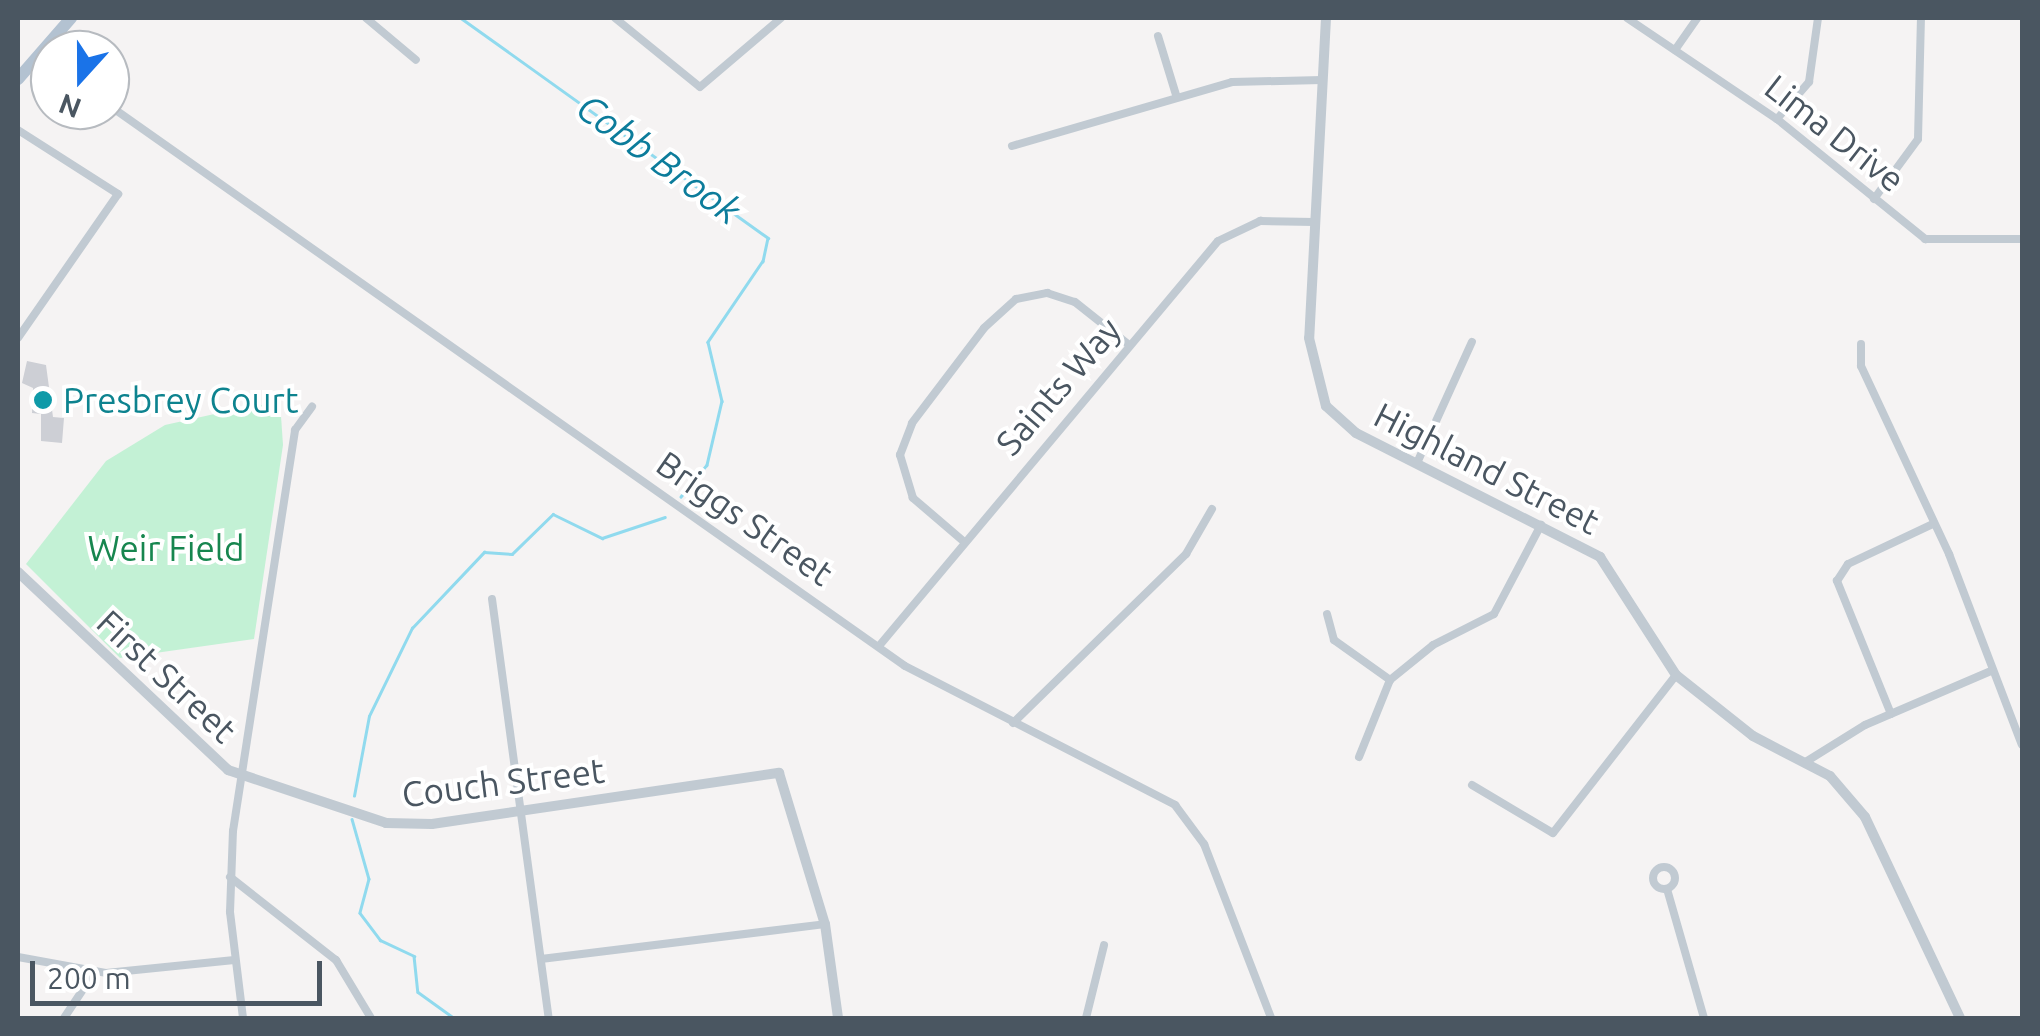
<!DOCTYPE html>
<html>
<head>
<meta charset="utf-8">
<style>
	body { margin:0 }
	#map { position:relative; width:2040px; height:1036px; overflow:hidden; background:#f5f3f3; font-family:Ubuntu,sans-serif }
	div>[style] { position:absolute }
	[style*='--x'] { left:calc(var(--x)*1px); top:calc(var(--y)*1px); width:calc(var(--w)*1px); rotate:calc(var(--a)*1deg) }
	.green>* { inset:0; background:#c3f1d5 }
	.stream>* { height:2.5px; margin:-1.25px; padding:0 1.25px; transform-origin:1.25px; border-radius:1.25px; background:#90daee }
	.building>* { inset:0; background:#cdcfd5 }
	.minor>* { height:8px; margin:-4px; padding:0 4px; transform-origin:4px; border-radius:4px; background:#c1cad2 }
	.minor>.ring { margin:-4px; padding:0; box-sizing:content-box; background:none; border:8px solid #c1cad2; border-radius:50% }
	.tertiary>* { height:10px; margin:-5px; padding:0 5px; transform-origin:5px; border-radius:5px; background:#c1cad2 }
	.primary>* { height:12px; margin:-6px; padding:0 6px; transform-origin:6px; border-radius:6px; background:#b3c2d1 }
	.dots>* { width:28px; height:28px; translate:-50% -50%; box-sizing:border-box; border:5px solid #fff; border-radius:50% }
	span { translate:-50% -50%; white-space:nowrap; text-align:center; line-height:1.15; -webkit-text-stroke:8px #fff; paint-order:stroke }
	.street-label { font-size:35px; color:#4a5661 }
	.culture-label { font-size:35px; color:#0d838f }
	.left { translate:0 -50%; text-align:left }
	.park-label { font-size:35px; color:#17864f }
	.water-label { font-size:38px; color:#0c7c9b; font-style:italic }
	.frame { position:absolute; inset:0; border:20px solid #4a5661; pointer-events:none }
	.north { position:absolute; left:30px; top:30px; width:100px; height:100px; box-sizing:border-box; background:#fff; border:2px solid #b7bbc0; border-radius:50%; rotate:201deg; font-size:28px; font-weight:700; line-height:40px; text-align:center; color:#4a5661 }
	.north::after { content:''; display:block; margin:auto; width:35px; height:45px; background:#1a73e8; clip-path:polygon(50% 0,100% 100%,50% 72%,0 100%) }
	.scale { position:absolute; left:30px; top:961px; width:292px; height:45px; box-sizing:border-box; border:5px solid #4a5661; border-top:0; padding-left:12px; font-size:30px; line-height:35px; white-space:nowrap; color:#4a5661; -webkit-text-stroke:8px #fff; paint-order:stroke }
</style>
</head>
<body>
<div id="map">
	<div class="green">
		<i style="clip-path:polygon(259px 404px,281px 416px,283px 445px,254px 639px,120px 658px,26px 564px,106px 461px,165px 425px)"></i>
	</div>
	<div class="stream">
		<i style="--x:461;--y:18;--w:378;--a:35.6"></i>
		<i style="--x:768;--y:238;--w:24;--a:102"></i>
		<i style="--x:763;--y:261;--w:98;--a:124.2"></i>
		<i style="--x:708;--y:342;--w:61;--a:76.7"></i>
		<i style="--x:722;--y:401;--w:66;--a:103.2"></i>
		<i style="--x:707;--y:465;--w:41;--a:129.1"></i>
		<i style="--x:354;--y:796;--w:81;--a:-79.4"></i>
		<i style="--x:369;--y:716;--w:98;--a:-64"></i>
		<i style="--x:412;--y:628;--w:105;--a:-46.5"></i>
		<i style="--x:484;--y:552;--w:28;--a:4"></i>
		<i style="--x:512;--y:554;--w:57;--a:-44.3"></i>
		<i style="--x:553;--y:514;--w:55;--a:26.1"></i>
		<i style="--x:602;--y:538;--w:66;--a:-18.4"></i>
		<i style="--x:352;--y:819;--w:62;--a:74.2"></i>
		<i style="--x:369;--y:879;--w:35;--a:105"></i>
		<i style="--x:360;--y:913;--w:34;--a:53"></i>
		<i style="--x:380;--y:940;--w:38;--a:25"></i>
		<i style="--x:414;--y:956;--w:36;--a:84"></i>
		<i style="--x:418;--y:992;--w:44;--a:35.8"></i>
	</div>
	<div class="building">
		<i style="clip-path:polygon(27px 361px,46px 365px,53px 417px,64px 418px,62px 443px,41px 441px,41px 414px,32px 413px,33px 388px,22px 383px)"></i>
	</div>
	<div class="minor">
		<i style="--x:366;--y:18;--w:65;--a:40"></i>
		<i style="--x:615;--y:18;--w:109;--a:39.1"></i>
		<i style="--x:700;--y:87;--w:106;--a:-40.4"></i>
		<i style="--x:1627;--y:18;--w:181;--a:34"></i>
		<i style="--x:1777;--y:119;--w:191;--a:39"></i>
		<i style="--x:1925;--y:239;--w:97;--a:0"></i>
		<i style="--x:1158;--y:36;--w:62;--a:73"></i>
		<i style="--x:1675;--y:50;--w:39;--a:-55"></i>
		<i style="--x:110;--y:106;--w:972;--a:35.16"></i>
		<i style="--x:905;--y:666;--w:304;--a:27.2"></i>
		<i style="--x:1175;--y:805;--w:49;--a:53.4"></i>
		<i style="--x:1204;--y:844;--w:186;--a:68.9"></i>
		<i style="--x:1777;--y:119;--w:49;--a:-49.1"></i>
		<i style="--x:1809;--y:82;--w:65;--a:-82"></i>
		<i style="--x:18;--y:130;--w:119;--a:32.6"></i>
		<i style="--x:118;--y:194;--w:175;--a:124.8"></i>
		<i style="--x:1012;--y:146;--w:229;--a:-16.2"></i>
		<i style="--x:1232;--y:82;--w:90;--a:-1.3"></i>
		<i style="--x:1874;--y:199;--w:74;--a:-53.7"></i>
		<i style="--x:1918;--y:139;--w:121;--a:-88.6"></i>
		<i style="--x:1861;--y:344;--w:22;--a:90"></i>
		<i style="--x:1861;--y:366;--w:208;--a:64.9"></i>
		<i style="--x:1949;--y:554;--w:204;--a:69.1"></i>
		<i style="--x:1417;--y:463;--w:133;--a:-65.6"></i>
		<i style="--x:962;--y:540;--w:65;--a:-139.4"></i>
		<i style="--x:913;--y:498;--w:45;--a:-106.8"></i>
		<i style="--x:900;--y:455;--w:34;--a:-69"></i>
		<i style="--x:912;--y:423;--w:119;--a:-52.8"></i>
		<i style="--x:984;--y:328;--w:43;--a:-42.2"></i>
		<i style="--x:1016;--y:299;--w:32;--a:-11"></i>
		<i style="--x:1047;--y:293;--w:29;--a:18"></i>
		<i style="--x:1075;--y:302;--w:69;--a:38.5"></i>
		<i style="--x:492;--y:599;--w:423;--a:82.3"></i>
		<i style="--x:1327;--y:614;--w:27;--a:75"></i>
		<i style="--x:1334;--y:640;--w:69;--a:35.5"></i>
		<i style="--x:879;--y:646;--w:528;--a:-50.07"></i>
		<i style="--x:1218;--y:241;--w:47;--a:-25.5"></i>
		<i style="--x:1260;--y:221;--w:54;--a:1.1"></i>
		<i style="--x:1891;--y:714;--w:144;--a:-112.1"></i>
		<i style="--x:1837;--y:581;--w:20;--a:-57"></i>
		<i style="--x:1848;--y:564;--w:94;--a:-25.2"></i>
		<i style="--x:1013;--y:723;--w:242;--a:-44.3"></i>
		<i style="--x:1186;--y:554;--w:52;--a:-60"></i>
		<i style="--x:1359;--y:757;--w:83;--a:-68.1"></i>
		<i style="--x:1390;--y:680;--w:55;--a:-39.1"></i>
		<i style="--x:1433;--y:645;--w:68;--a:-26.9"></i>
		<i style="--x:1494;--y:614;--w:101;--a:-62.2"></i>
		<i style="--x:1804;--y:763;--w:72;--a:-31.9"></i>
		<i style="--x:1865;--y:725;--w:137;--a:-23.2"></i>
		<i style="--x:1472;--y:785;--w:94;--a:30.7"></i>
		<i style="--x:1553;--y:833;--w:200;--a:-52.1"></i>
		<i class="ring" style="left:1653px;top:867px;width:14px;height:14px"></i>
		<i style="--x:230;--y:877;--w:135;--a:38.1"></i>
		<i style="--x:336;--y:960;--w:68;--a:58.9"></i>
		<i style="--x:1667;--y:889;--w:134;--a:74"></i>
		<i style="--x:18;--y:957;--w:89;--a:10.3"></i>
		<i style="--x:106;--y:973;--w:129;--a:-5.8"></i>
		<i style="--x:541;--y:959;--w:286;--a:-7"></i>
		<i style="--x:64;--y:1018;--w:54;--a:-56.3"></i>
		<i style="--x:243;--y:1018;--w:107;--a:-97"></i>
		<i style="--x:230;--y:912;--w:81;--a:-87.9"></i>
		<i style="--x:233;--y:831;--w:406;--a:-81.2"></i>
		<i style="--x:295;--y:430;--w:29;--a:-54"></i>
		<i style="--x:1086;--y:1018;--w:75;--a:-76.1"></i>
	</div>
	<div class="tertiary">
		<i style="--x:1326;--y:18;--w:320;--a:93"></i>
		<i style="--x:1309;--y:338;--w:70;--a:76"></i>
		<i style="--x:1326;--y:406;--w:40;--a:42"></i>
		<i style="--x:1356;--y:433;--w:274;--a:26.9"></i>
		<i style="--x:1600;--y:557;--w:140;--a:57.2"></i>
		<i style="--x:1676;--y:675;--w:98;--a:38.4"></i>
		<i style="--x:1753;--y:736;--w:87;--a:27.5"></i>
		<i style="--x:1830;--y:776;--w:54;--a:49.5"></i>
		<i style="--x:1865;--y:817;--w:222;--a:64.7"></i>
		<i style="--x:18;--y:572;--w:289;--a:43.3"></i>
		<i style="--x:228;--y:770;--w:167;--a:18.5"></i>
		<i style="--x:386;--y:823;--w:46;--a:1.2"></i>
		<i style="--x:432;--y:824;--w:351;--a:-8.4"></i>
		<i style="--x:779;--y:773;--w:158;--a:73.1"></i>
		<i style="--x:825;--y:924;--w:95;--a:82.1"></i>
	</div>
	<div class="primary">
		<i style="--x:18;--y:79;--w:81;--a:-49"></i>
	</div>
	<div class="dots">
		<i style="left:43px;top:400px;background:#0f9aa8"></i>
	</div>
	<div class="street-label">
		<span style="left:1835px;top:133px;rotate:38deg">Lima Drive</span>
		<span style="left:1058px;top:386px;rotate:-49deg">Saints Way</span>
		<span style="left:1487px;top:468px;rotate:27deg">Highland Street</span>
		<span style="left:745px;top:518px;rotate:35deg">Briggs Street</span>
		<span style="left:167px;top:676px;rotate:43deg">First Street</span>
		<span style="left:503px;top:782px;rotate:-7deg">Couch Street</span>
	</div>
	<div class="culture-label">
		<span class="left" style="left:63px;top:400px">Presbrey Court</span>
	</div>
	<div class="park-label">
		<span style="left:166px;top:548px">Weir Field</span>
	</div>
	<div class="water-label">
		<span style="left:659px;top:159px;rotate:36deg">Cobb Brook</span>
	</div>
	<div class="frame"></div>
	<div class="north">N</div>
	<div class="scale">200 m</div>
</div>
</body>
</html>
